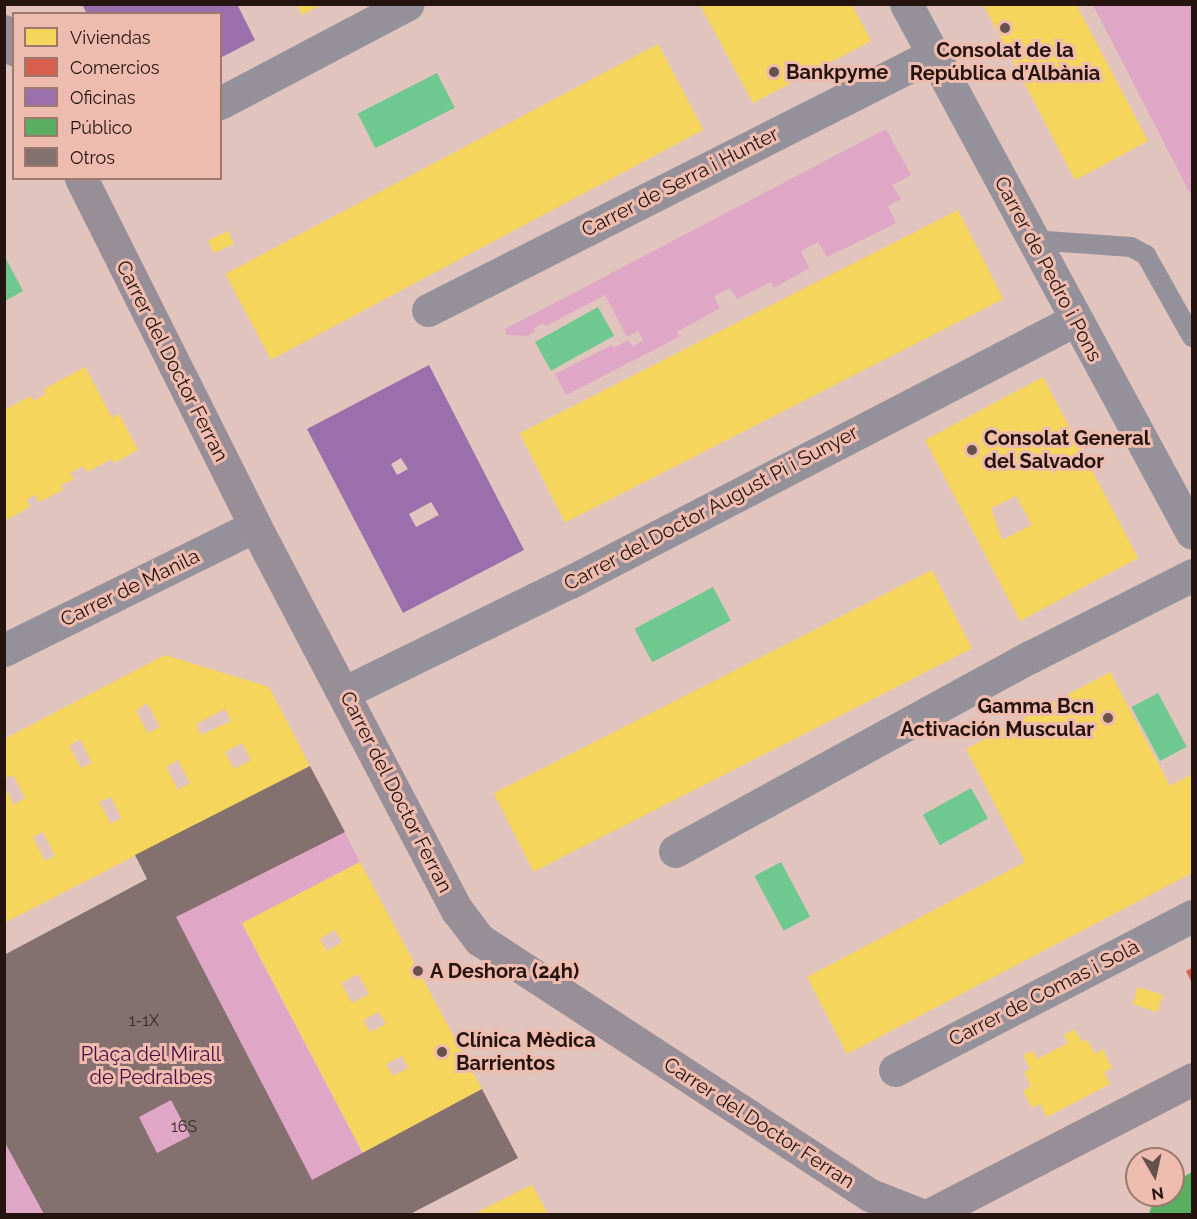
<!DOCTYPE html>
<html>
<head>
<meta charset="utf-8">
<style>
	body { margin:0 }
	#map { position:relative; width:1197px; height:1219px; overflow:hidden; background:#e0c4bd; font-family:Raleway,sans-serif }
	div>[style] { position:absolute }
	[style*='--x'] { left:calc(var(--x)*1px); top:calc(var(--y)*1px); width:calc(var(--w)*1px); rotate:calc(var(--a)*1deg) }
	.green>* { inset:0; background:#dfa6c6 }
	.water>* { inset:0; background:#6fc890; transform-origin:0 0 }
	.homes>* { inset:0; background:#f6d55c; transform-origin:0 0 }
	.shops>* { inset:0; background:#d6604d }
	.offices>* { inset:0; background:#9970ab }
	.public>* { inset:0; background:#5aae61 }
	.building>* { inset:0; background:#84706e }
	.lane>* { height:20px; margin:-10px; padding:0 10px; transform-origin:10px; border-radius:10px; background:#95919a }
	.street>* { height:33px; margin:-16.5px; padding:0 16.5px; transform-origin:16.5px; border-radius:16.5px; background:#95919a }
	.secondary>* { height:33px; margin:-16.5px; padding:0 16.5px; transform-origin:16.5px; border-radius:16.5px; background:#988e98 }
	.dots>* { width:16px; height:16px; translate:-50% -50%; box-sizing:border-box; border:3px solid #eebcaf; border-radius:50% }
	span { translate:-50% -50%; white-space:nowrap; text-align:center; line-height:1.15; -webkit-text-stroke:6px #eebcaf; paint-order:stroke }
	.number-label { font-size:16px; color:#3c2a26 }
	.number-label span { -webkit-text-stroke-width:0 }
	.poi-label { font-size:20px; color:#24130e; font-weight:700 }
	.left { translate:0 -50%; text-align:left }
	.right { translate:-100% -50%; text-align:right }
	.street-label { font-size:20px; color:#24130e }
	.park-label { font-size:20px; color:#4a0941 }
	.frame { position:absolute; inset:0; border:6px solid #24130e; pointer-events:none }
	.legend { position:absolute; left:12px; top:12px; width:210px; height:168px; box-sizing:border-box; background:#eebcaf; border:2px solid #9d786f; margin:0; padding:8px 10px; list-style:none; font-size:18px; color:#24130e }
	.legend li { display:flex; align-items:center; gap:12px; height:30px }
	.legend b { width:30px; border:2px solid #9d786f }
	.north { position:absolute; left:1125px; top:1147px; width:60px; height:60px; box-sizing:border-box; background:#eebcaf; border:2px solid #9d786f; border-radius:50%; rotate:171deg; font-size:16px; font-weight:700; line-height:24px; text-align:center; color:#24130e }
	.north::after { content:''; display:block; margin:auto; width:21px; height:27px; background:#66514b; clip-path:polygon(50% 0,100% 100%,50% 72%,0 100%) }
</style>
</head>
<body>
<div id="map">
	<div class="green">
		<i style="clip-path:polygon(1093px 5px,1192px 5px,1192px 197px)"></i>
		<i style="clip-path:polygon(886px 129px,911px 175px,892px 185px,901px 199px,888px 206px,896px 223px,827px 257px,818px 242px,801px 251px,809px 268px,774px 288px,771px 282px,737px 299px,730px 288px,714px 296px,720px 308px,677px 332px,679px 337px,566px 395px,555px 374px,612px 345px,614px 348px,628px 340px,633px 347px,643px 340px,638px 331px,627px 337px,605px 295px,546px 326px,543px 323px,534px 328px,535px 332px,526px 336px,506px 335px,505px 329px)"></i>
		<i style="clip-path:polygon(328px 800px,360px 862px,242px 924px,362px 1152px,482px 1089px,518px 1158px,410px 1214px,5px 1214px,5px 963px)"></i>
	</div>
	<div class="water">
		<i style="left:437px;top:73px;width:39px;height:89px;rotate:63deg"></i>
		<i style="clip-path:polygon(6px 259px,23px 291px,5px 301px,4px 260px)"></i>
		<i style="left:598px;top:307px;width:33px;height:72px;rotate:61deg"></i>
		<i style="left:713px;top:587px;width:38px;height:89px;rotate:62deg"></i>
		<i style="left:1158px;top:693px;width:61px;height:30px;rotate:62deg"></i>
		<i style="left:971px;top:788px;width:35px;height:55px;rotate:61deg"></i>
		<i style="left:781px;top:862px;width:62px;height:30px;rotate:62deg"></i>
	</div>
	<div class="homes">
		<i style="clip-path:polygon(296px 4px,322px 4px,302px 15px)"></i>
		<i style="clip-path:polygon(983px 4px,1076px 4px,1148px 141px,1075px 180px)"></i>
		<i style="clip-path:polygon(700px 5px,852px 5px,871px 41px,753px 103px)"></i>
		<i style="left:658px;top:44px;width:97px;height:490px;rotate:62deg"></i>
		<i style="left:958px;top:210px;width:100px;height:492px;rotate:63deg"></i>
		<i style="left:228px;top:231px;width:14px;height:22px;rotate:65deg"></i>
		<i style="clip-path:polygon(85px 367px,112px 418px,119px 414px,138px 450px,114px 463px,112px 459px,87px 472px,84px 466px,70px 473px,74px 479px,61px 485px,63px 490px,39px 502px,35px 495px,26px 500px,30px 507px,6px 520px,4px 410px,31px 396px,33px 401px,46px 394px,44px 389px)"></i>
		<i style="clip-path:polygon(evenodd,1043px 377px,1138px 558px,1020px 621px,925px 440px,1043px 377px,1016px 496px,1032px 525px,1002px 540px,991px 508px,1016px 496px)"></i>
		<i style="left:932px;top:570px;width:88px;height:492px;rotate:63deg"></i>
		<i style="clip-path:polygon(evenodd,165px 655px,269px 687px,310px 766px,4px 923px,4px 786px,14px 805px,25px 798px,13px 775px,4px 779px,4px 739px,165px 655px,147px 703px,160px 727px,148px 733px,136px 711px,147px 703px,165px 655px,225px 709px,231px 721px,201px 735px,196px 724px,225px 709px,165px 655px,80px 739px,92px 763px,81px 768px,69px 746px,80px 739px,165px 655px,242px 743px,251px 760px,234px 769px,225px 752px,242px 743px,165px 655px,178px 760px,190px 783px,178px 790px,166px 767px,178px 760px,165px 655px,111px 797px,121px 818px,111px 824px,99px 802px,111px 797px,165px 655px,43px 832px,55px 856px,45px 861px,33px 837px,43px 832px)"></i>
		<i style="clip-path:polygon(1110px 672px,1170px 786px,1192px 774px,1192px 873px,847px 1054px,807px 977px,1025px 862px,966px 749px)"></i>
		<i style="clip-path:polygon(evenodd,360px 862px,482px 1089px,363px 1153px,242px 923px,360px 862px,335px 930px,342px 942px,327px 951px,320px 939px,335px 930px,360px 862px,358px 974px,369px 994px,352px 1003px,341px 983px,358px 974px,360px 862px,379px 1012px,386px 1024px,370px 1032px,363px 1020px,379px 1012px,360px 862px,402px 1056px,408px 1068px,393px 1076px,386px 1064px,402px 1056px)"></i>
		<i style="left:1138px;top:987px;width:26px;height:18px;rotate:18deg"></i>
		<i style="clip-path:polygon(1074px 1029px,1082px 1042px,1087px 1040px,1095px 1054px,1103px 1049px,1112px 1068px,1104px 1072px,1110px 1084px,1047px 1117px,1040px 1104px,1032px 1108px,1023px 1091px,1031px 1086px,1024px 1072px,1030px 1069px,1023px 1055px,1033px 1051px,1037px 1059px,1068px 1043px,1064px 1035px)"></i>
		<i style="clip-path:polygon(532px 1185px,548px 1214px,474px 1214px,517px 1192px)"></i>
	</div>
	<div class="shops">
		<i style="clip-path:polygon(1192px 968px,1192px 983px,1186px 971px)"></i>
	</div>
	<div class="offices">
		<i style="clip-path:polygon(82px 4px,237px 4px,255px 40px,220px 58px,220px 14px,87px 14px)"></i>
		<i style="clip-path:polygon(evenodd,429px 365px,524px 550px,403px 613px,307px 429px,429px 365px,401px 458px,408px 469px,397px 475px,391px 464px,401px 458px,429px 365px,431px 502px,439px 515px,416px 527px,409px 514px,431px 502px)"></i>
	</div>
	<div class="public">
		<i style="clip-path:polygon(1192px 1172px,1192px 1214px,1149px 1214px,1154px 1199px,1159px 1195px,1173px 1195px,1173px 1183px)"></i>
	</div>
	<div class="building">
		<i style="clip-path:polygon(evenodd,310px 766px,345px 832px,176px 917px,312px 1180px,482px 1089px,518px 1158px,410px 1214px,44px 1214px,4px 1141px,4px 955px,147px 879px,135px 855px,310px 766px,171px 1100px,190px 1136px,157px 1153px,139px 1117px,171px 1100px)"></i>
	</div>
	<div class="lane">
		<i style="--x:1032;--y:240;--w:99;--a:4"></i>
		<i style="--x:1131;--y:247;--w:17;--a:28"></i>
		<i style="--x:1146;--y:255;--w:94;--a:60.7"></i>
	</div>
	<div class="street">
		<i style="--x:906;--y:4;--w:601;--a:61.6"></i>
		<i style="--x:220;--y:103;--w:212;--a:-27.8"></i>
		<i style="--x:428;--y:310;--w:565;--a:-26.84"></i>
		<i style="--x:4;--y:650;--w:280;--a:-26.3"></i>
		<i style="--x:345;--y:692;--w:250;--a:-26.1"></i>
		<i style="--x:570;--y:582;--w:569;--a:-27.42"></i>
		<i style="--x:675;--y:851;--w:405;--a:-28.7"></i>
		<i style="--x:1030;--y:657;--w:182;--a:-26.8"></i>
		<i style="--x:895;--y:1070;--w:335;--a:-27.4"></i>
	</div>
	<div class="secondary">
		<i style="--x:4;--y:31;--w:21;--a:61"></i>
		<i style="--x:81;--y:178;--w:389;--a:63.4"></i>
		<i style="--x:255;--y:526;--w:434;--a:62.3"></i>
		<i style="--x:457;--y:910;--w:38;--a:53"></i>
		<i style="--x:480;--y:940;--w:466;--a:33.2"></i>
		<i style="--x:870;--y:1195;--w:53;--a:21.2"></i>
		<i style="--x:931;--y:1214;--w:294;--a:-27.3"></i>
	</div>
	<div class="dots">
		<i style="left:1005px;top:28px;background:#66514b"></i>
		<i style="left:774px;top:72px;background:#66514b"></i>
		<i style="left:972px;top:450px;background:#66514b"></i>
		<i style="left:1108px;top:718px;background:#66514b"></i>
		<i style="left:418px;top:971px;background:#66514b"></i>
		<i style="left:442px;top:1052px;background:#66514b"></i>
	</div>
	<div class="number-label">
		<span style="left:144px;top:1021px">1-1X</span>
		<span style="left:184px;top:1127px">16S</span>
	</div>
	<div class="poi-label">
		<span style="left:1005px;top:62px">Consolat de la<br>República d'Albània</span>
		<span class="left" style="left:786px;top:72px">Bankpyme</span>
		<span class="left" style="left:984px;top:450px">Consolat General<br>del Salvador</span>
		<span class="right" style="left:1094px;top:718px">Gamma Bcn<br>Activación Muscular</span>
		<span class="left" style="left:430px;top:971px">A Deshora (24h)</span>
		<span class="left" style="left:456px;top:1052px">Clínica Mèdica<br>Barrientos</span>
	</div>
	<div class="street-label">
		<span style="left:680px;top:182px;rotate:-27deg">Carrer de Serra i Hunter</span>
		<span style="left:1048px;top:269px;rotate:62deg">Carrer de Pedro i Pons</span>
		<span style="left:172px;top:361px;rotate:63deg">Carrer del Doctor Ferran</span>
		<span style="left:711px;top:508px;rotate:-28deg">Carrer del Doctor August Pi i Sunyer</span>
		<span style="left:130px;top:588px;rotate:-26deg">Carrer de Manila</span>
		<span style="left:396px;top:792px;rotate:63deg">Carrer del Doctor Ferran</span>
		<span style="left:1044px;top:993px;rotate:-27deg">Carrer de Comas i Solà</span>
		<span style="left:759px;top:1123px;rotate:33deg">Carrer del Doctor Ferran</span>
	</div>
	<div class="park-label">
		<span style="left:151px;top:1066px">Plaça del Mirall<br>de Pedralbes</span>
	</div>
	<div class="frame"></div>
	<ul class="legend">
	<li><b style="height:16px;background:#f6d55c"></b>Viviendas</li>
	<li><b style="height:16px;background:#d6604d"></b>Comercios</li>
	<li><b style="height:16px;background:#9970ab"></b>Oficinas</li>
	<li><b style="height:16px;background:#5aae61"></b>Público</li>
	<li><b style="height:16px;background:#84706e"></b>Otros</li>
	</ul>
	<div class="north">N</div>
</div>
</body>
</html>
